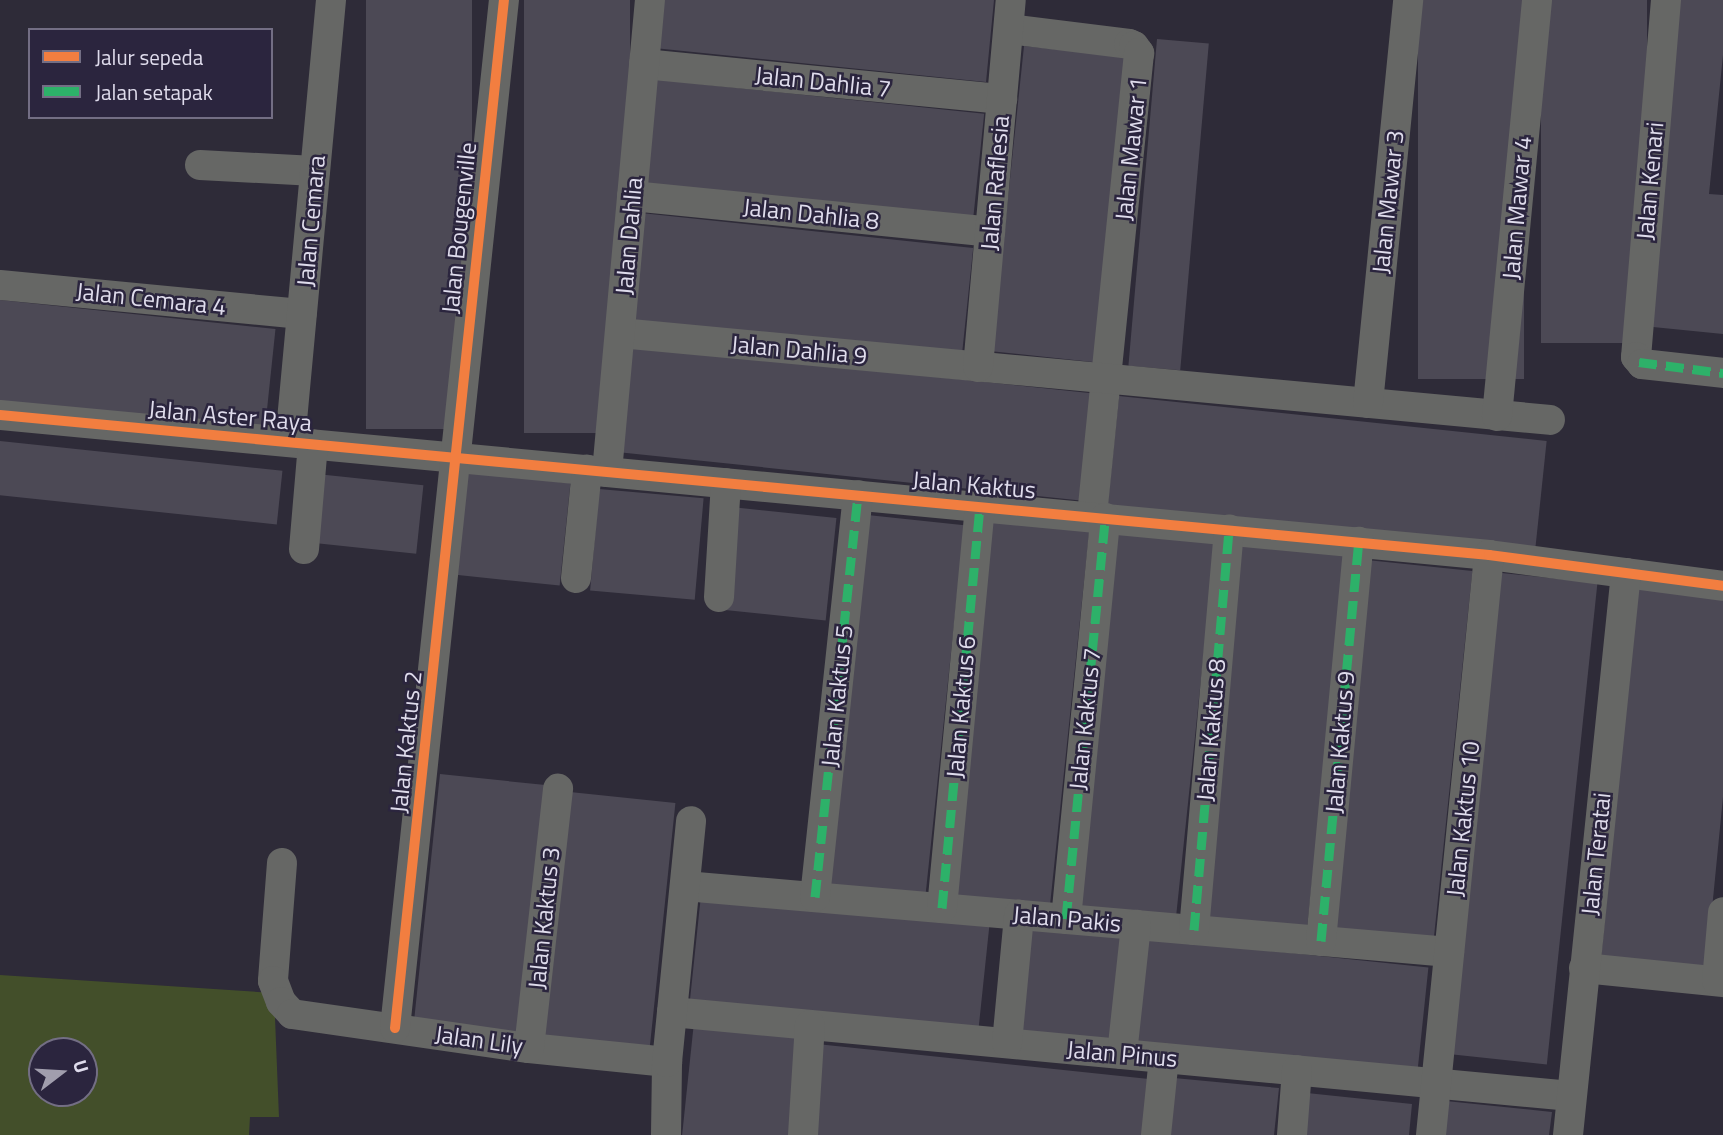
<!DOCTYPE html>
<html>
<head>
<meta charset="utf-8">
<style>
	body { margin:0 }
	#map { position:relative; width:1723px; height:1135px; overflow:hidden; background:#2e2b38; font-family:"Titillium Web",sans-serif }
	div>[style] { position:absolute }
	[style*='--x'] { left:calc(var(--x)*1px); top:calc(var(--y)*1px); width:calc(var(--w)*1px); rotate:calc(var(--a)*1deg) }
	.green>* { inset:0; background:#434f2a }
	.building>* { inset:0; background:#4c4955; transform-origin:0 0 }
	.minor>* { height:30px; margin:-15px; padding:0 15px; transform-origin:15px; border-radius:15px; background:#666765 }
	.quiet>* { height:9px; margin-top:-4.5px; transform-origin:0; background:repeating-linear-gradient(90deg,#2db169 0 18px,transparent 0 27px) }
	.cycleway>* { height:10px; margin:-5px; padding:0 5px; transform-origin:5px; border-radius:5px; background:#f27e40 }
	span { translate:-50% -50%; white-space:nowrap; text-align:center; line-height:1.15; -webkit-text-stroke:5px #2b253e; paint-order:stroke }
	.street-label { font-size:24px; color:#dfdcec }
	.legend { position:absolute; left:28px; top:28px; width:245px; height:91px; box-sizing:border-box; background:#2b253e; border:2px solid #736e84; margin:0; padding:9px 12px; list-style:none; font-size:21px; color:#dfdcec }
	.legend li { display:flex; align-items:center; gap:14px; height:35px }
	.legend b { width:35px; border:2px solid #736e84 }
	.north { position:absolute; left:28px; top:1037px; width:70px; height:70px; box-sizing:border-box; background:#2b253e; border:2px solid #736e84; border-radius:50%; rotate:73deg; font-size:19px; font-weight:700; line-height:28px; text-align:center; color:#dfdcec }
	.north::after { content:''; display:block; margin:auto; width:24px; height:32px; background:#a19ead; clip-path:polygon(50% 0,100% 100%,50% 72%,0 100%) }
</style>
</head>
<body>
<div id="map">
	<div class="green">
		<i style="clip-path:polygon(evenodd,0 975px,274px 993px,279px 1117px,250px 1117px,249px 1135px,0 1135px,0 975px,42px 1051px,84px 1051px,84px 1093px,42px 1093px,42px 1051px)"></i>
	</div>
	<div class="building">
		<i style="left:366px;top:0;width:106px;height:429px"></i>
		<i style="left:524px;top:0;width:106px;height:433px"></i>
		<i style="clip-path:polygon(659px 0,994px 0,986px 82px,654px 48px)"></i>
		<i style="left:1418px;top:0;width:106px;height:379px"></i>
		<i style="left:1541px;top:0;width:106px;height:343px"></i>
		<i style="clip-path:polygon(1675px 0,1723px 0,1723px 55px,1709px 194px,1723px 195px,1723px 334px,1643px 326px)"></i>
		<i style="left:1157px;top:39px;width:52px;height:328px;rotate:5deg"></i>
		<i style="left:1024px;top:46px;width:106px;height:307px;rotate:6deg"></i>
		<i style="left:653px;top:79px;width:333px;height:109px;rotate:6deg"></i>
		<i style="left:641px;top:213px;width:334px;height:110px;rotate:6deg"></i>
		<i style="left:0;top:300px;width:277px;height:109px;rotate:6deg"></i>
		<i style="left:633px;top:345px;width:461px;height:108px;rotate:6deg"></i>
		<i style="left:1119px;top:396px;width:430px;height:110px;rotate:6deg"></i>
		<i style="left:0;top:441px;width:284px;height:54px;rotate:6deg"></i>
		<i style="left:464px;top:472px;width:107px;height:103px;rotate:6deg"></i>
		<i style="left:317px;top:474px;width:107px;height:69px;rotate:6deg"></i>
		<i style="left:599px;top:489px;width:105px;height:102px;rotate:5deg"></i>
		<i style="left:731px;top:507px;width:106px;height:103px;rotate:6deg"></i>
		<i style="left:858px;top:514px;width:107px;height:376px;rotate:6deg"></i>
		<i style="left:983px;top:519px;width:107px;height:377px;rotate:6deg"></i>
		<i style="left:1110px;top:531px;width:106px;height:377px;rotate:6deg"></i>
		<i style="left:1241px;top:543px;width:106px;height:377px;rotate:6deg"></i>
		<i style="left:1367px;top:560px;width:106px;height:376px;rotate:6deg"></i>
		<i style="left:1492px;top:572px;width:106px;height:484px;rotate:6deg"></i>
		<i style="clip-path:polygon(1637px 584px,1723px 593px,1723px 797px,1706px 970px,1601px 959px)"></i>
		<i style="left:440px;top:774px;width:106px;height:250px;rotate:6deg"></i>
		<i style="left:570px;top:792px;width:106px;height:249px;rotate:6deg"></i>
		<i style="left:701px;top:895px;width:290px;height:109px;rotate:6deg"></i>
		<i style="left:1032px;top:929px;width:98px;height:108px;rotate:6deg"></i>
		<i style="left:1138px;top:937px;width:292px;height:109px;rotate:6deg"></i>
		<i style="left:694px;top:1022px;width:106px;height:114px;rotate:6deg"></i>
		<i style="clip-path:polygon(817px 1044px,1149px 1079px,1143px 1135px,808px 1135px)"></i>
		<i style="clip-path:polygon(1174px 1078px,1279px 1088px,1274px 1135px,1168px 1135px)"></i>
		<i style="clip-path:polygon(1307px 1093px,1412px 1104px,1409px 1135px,1303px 1135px)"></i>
		<i style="clip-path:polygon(1446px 1101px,1552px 1112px,1549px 1135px,1443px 1135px)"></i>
	</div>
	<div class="minor">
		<i style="--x:1666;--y:0;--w:358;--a:94.8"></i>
		<i style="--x:1636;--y:357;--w:9;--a:49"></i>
		<i style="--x:1642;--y:364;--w:81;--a:6.3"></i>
		<i style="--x:1009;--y:29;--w:121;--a:7.1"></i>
		<i style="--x:1129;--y:44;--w:5;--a:22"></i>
		<i style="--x:1134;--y:46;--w:9;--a:54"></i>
		<i style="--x:1139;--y:53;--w:466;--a:95.8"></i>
		<i style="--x:644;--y:64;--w:360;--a:5.6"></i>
		<i style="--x:200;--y:165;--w:115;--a:3"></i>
		<i style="--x:632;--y:196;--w:360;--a:5.7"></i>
		<i style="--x:0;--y:285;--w:303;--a:5.5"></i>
		<i style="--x:620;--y:333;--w:934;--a:5.34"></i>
		<i style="--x:978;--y:367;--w:368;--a:-84.9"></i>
		<i style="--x:1368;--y:403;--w:405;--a:-84.3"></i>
		<i style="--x:0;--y:415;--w:1496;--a:5.37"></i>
		<i style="--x:1489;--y:555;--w:236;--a:7.5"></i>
		<i style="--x:1497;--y:416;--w:418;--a:-84.5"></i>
		<i style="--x:290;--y:442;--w:444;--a:-84.7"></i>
		<i style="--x:607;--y:472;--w:474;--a:-84.8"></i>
		<i style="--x:304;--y:549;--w:105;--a:-85.1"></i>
		<i style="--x:576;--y:578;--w:109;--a:-84.2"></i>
		<i style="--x:719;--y:597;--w:114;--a:-86.5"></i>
		<i style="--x:282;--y:863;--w:118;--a:94.4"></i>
		<i style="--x:273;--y:981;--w:22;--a:69"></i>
		<i style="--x:281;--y:1002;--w:16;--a:47"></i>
		<i style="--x:292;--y:1014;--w:239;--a:8.2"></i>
		<i style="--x:529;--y:1048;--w:139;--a:5.8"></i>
		<i style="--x:685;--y:886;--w:767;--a:4.94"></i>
		<i style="--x:815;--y:897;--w:404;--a:-83.9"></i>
		<i style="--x:942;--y:908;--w:403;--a:-84.6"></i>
		<i style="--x:1066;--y:919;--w:403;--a:-84.4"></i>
		<i style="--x:1194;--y:930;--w:402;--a:-85"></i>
		<i style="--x:1321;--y:941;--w:401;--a:-84.6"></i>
		<i style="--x:1584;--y:968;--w:140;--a:5.8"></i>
		<i style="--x:1717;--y:981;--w:69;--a:-85"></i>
		<i style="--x:672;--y:1012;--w:903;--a:5.34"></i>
		<i style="--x:395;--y:1028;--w:1034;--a:-83.95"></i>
		<i style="--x:1007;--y:1043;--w:129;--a:-84.6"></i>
		<i style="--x:529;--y:1048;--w:261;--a:-83.6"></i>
		<i style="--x:1122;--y:1054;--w:130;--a:-83.8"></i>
		<i style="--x:666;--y:1135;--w:73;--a:-89.2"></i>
		<i style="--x:667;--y:1062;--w:242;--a:-84.3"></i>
		<i style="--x:803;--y:1135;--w:110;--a:-86.4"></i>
		<i style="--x:1156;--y:1135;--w:77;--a:-84.1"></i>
		<i style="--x:1292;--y:1135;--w:65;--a:-85.6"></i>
		<i style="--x:1431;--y:1135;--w:583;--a:-84.29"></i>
		<i style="--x:1568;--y:1135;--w:565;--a:-84.11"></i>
	</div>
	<div class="quiet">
		<i style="--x:1639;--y:362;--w:85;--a:7.5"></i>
		<i style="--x:815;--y:897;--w:404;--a:-83.9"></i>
		<i style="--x:942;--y:908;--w:403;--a:-84.6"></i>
		<i style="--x:1066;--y:919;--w:403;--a:-84.4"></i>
		<i style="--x:1194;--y:930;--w:402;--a:-85"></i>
		<i style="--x:1321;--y:941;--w:401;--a:-84.6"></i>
	</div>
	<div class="cycleway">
		<i style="--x:0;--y:415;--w:1496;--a:5.37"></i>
		<i style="--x:1489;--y:555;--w:236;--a:7.5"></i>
		<i style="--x:395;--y:1028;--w:1034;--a:-83.95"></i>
	</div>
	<div class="street-label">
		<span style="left:823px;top:82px;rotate:6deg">Jalan Dahlia 7</span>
		<span style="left:1131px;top:149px;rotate:-84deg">Jalan Mawar 1</span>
		<span style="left:1650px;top:181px;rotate:-85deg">Jalan Kenari</span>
		<span style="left:995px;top:183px;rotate:-85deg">Jalan Raflesia</span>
		<span style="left:1388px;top:202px;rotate:-84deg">Jalan Mawar 3</span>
		<span style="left:1517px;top:208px;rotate:-85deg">Jalan Mawar 4</span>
		<span style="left:811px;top:214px;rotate:6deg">Jalan Dahlia 8</span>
		<span style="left:311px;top:221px;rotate:-85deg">Jalan Cemara</span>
		<span style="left:459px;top:228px;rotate:-84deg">Jalan Bougenville</span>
		<span style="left:629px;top:236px;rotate:-85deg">Jalan Dahlia</span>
		<span style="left:151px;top:299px;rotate:6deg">Jalan Cemara 4</span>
		<span style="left:799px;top:350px;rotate:5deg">Jalan Dahlia 9</span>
		<span style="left:230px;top:416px;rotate:5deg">Jalan Aster Raya</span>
		<span style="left:974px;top:485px;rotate:5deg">Jalan Kaktus</span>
		<span style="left:837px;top:696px;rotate:-84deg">Jalan Kaktus 5</span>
		<span style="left:961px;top:707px;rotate:-85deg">Jalan Kaktus 6</span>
		<span style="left:1085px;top:719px;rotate:-84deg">Jalan Kaktus 7</span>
		<span style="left:1211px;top:730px;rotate:-85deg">Jalan Kaktus 8</span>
		<span style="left:406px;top:742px;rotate:-84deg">Jalan Kaktus 2</span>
		<span style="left:1340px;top:742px;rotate:-85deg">Jalan Kaktus 9</span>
		<span style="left:1463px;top:819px;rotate:-84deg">Jalan Kaktus 10</span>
		<span style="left:1596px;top:854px;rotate:-84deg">Jalan Teratai</span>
		<span style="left:544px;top:918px;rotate:-84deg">Jalan Kaktus 3</span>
		<span style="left:1067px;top:919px;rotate:5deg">Jalan Pakis</span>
		<span style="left:479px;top:1040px;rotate:8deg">Jalan Lily</span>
		<span style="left:1122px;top:1054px;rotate:5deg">Jalan Pinus</span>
	</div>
	<ul class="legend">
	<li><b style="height:9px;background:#f27e40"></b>Jalur sepeda</li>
	<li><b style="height:9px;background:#2db169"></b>Jalan setapak</li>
	</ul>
	<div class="north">U</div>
</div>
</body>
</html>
